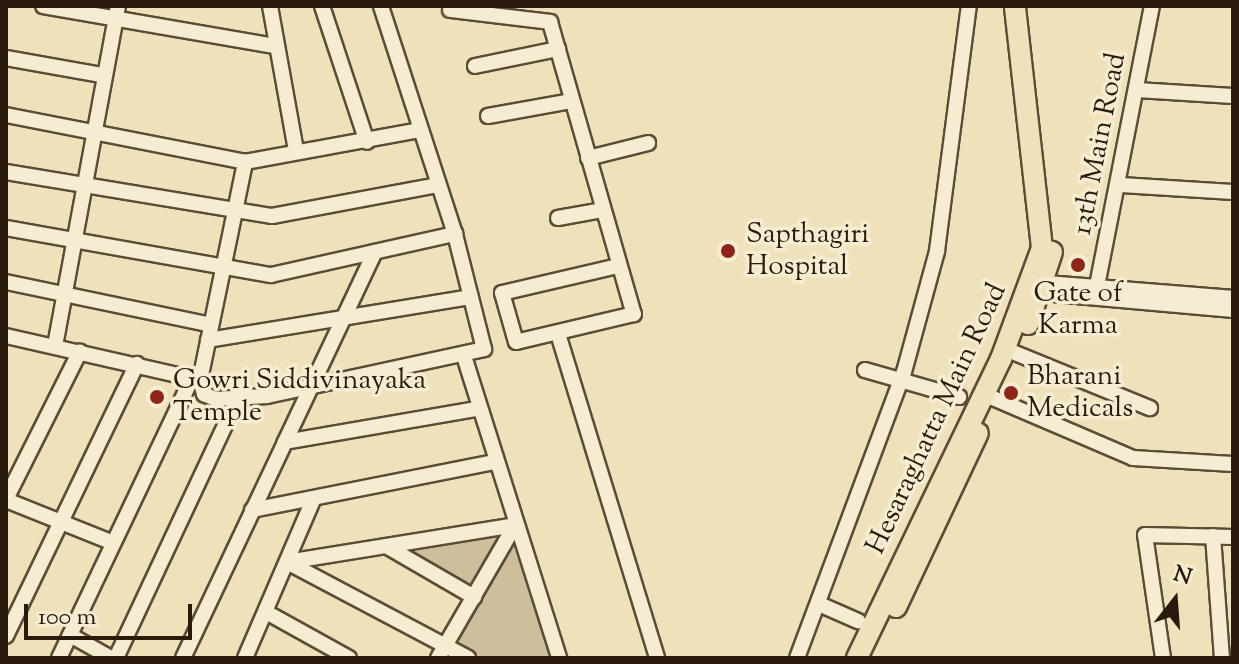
<!DOCTYPE html>
<html>
<head>
<meta charset="utf-8">
<style>
	body { margin:0 }
	#map { position:relative; width:1239px; height:664px; overflow:hidden; background:#efe1b9; font-family:"Sorts Mill Goudy",serif }
	div>[style] { position:absolute }
	[style*='--x'] { left:calc(var(--x)*1px); top:calc(var(--y)*1px); width:calc(var(--w)*1px); rotate:calc(var(--a)*1deg) }
	.green>* { inset:0; background:#cebf9c }
	.roads { filter:drop-shadow(2px 0 #5b4c37) drop-shadow(-2px 0 #5b4c37) drop-shadow(0 2px #5b4c37) drop-shadow(0 -2px #5b4c37) }
	.minor>* { height:14px; margin:-7px; padding:0 7px; transform-origin:7px; border-radius:7px; background:#f5ecd2 }
	.primary>* { height:20px; margin:-10px; padding:0 10px; transform-origin:10px; border-radius:10px; background:#efe1b9 }
	.dots>* { width:22px; height:22px; translate:-50% -50%; box-sizing:border-box; border:4px solid #f5ecd2; border-radius:50% }
	span { translate:-50% -50%; white-space:nowrap; text-align:center; line-height:1.15; -webkit-text-stroke:7px #f5ecd2; paint-order:stroke }
	.street-label { font-size:28px; color:#2a1a0c }
	.poi-label { font-size:28px; color:#2a1a0c }
	.left { translate:0 -50%; text-align:left }
	.frame { position:absolute; inset:0; border:8px solid #2a1a0c; pointer-events:none }
	.north { position:absolute; left:1135px; top:560px; width:80px; height:80px; -webkit-text-stroke:6px #f5ecd2; paint-order:stroke; rotate:17deg; font-size:22px; font-weight:700; line-height:32px; text-align:center; color:#2a1a0c }
	.north::after { content:''; display:block; margin:auto; width:28px; height:36px; background:#2a1a0c; clip-path:polygon(50% 0,100% 100%,50% 72%,0 100%) }
	.scale { position:absolute; left:24px; top:604px; width:168px; height:36px; box-sizing:border-box; border:4px solid #2a1a0c; border-top:0; padding-left:10px; font-size:24px; line-height:28px; white-space:nowrap; color:#2a1a0c; -webkit-text-stroke:6px #f5ecd2; paint-order:stroke }
</style>
</head>
<body>
<div id="map">
	<div class="green">
		<i style="clip-path:polygon(503px 531px,471px 588px,398px 548px)"></i>
		<i style="clip-path:polygon(514px 538px,553px 658px,480px 658px,452px 641px)"></i>
	</div>
	<div class="roads">
		<div class="minor">
			<i style="--x:43;--y:6;--w:235;--a:9.8"></i>
			<i style="--x:270;--y:6;--w:146;--a:79.8"></i>
			<i style="--x:322;--y:6;--w:143;--a:71.7"></i>
			<i style="--x:450;--y:10;--w:101;--a:6.8"></i>
			<i style="--x:550;--y:22;--w:304;--a:74"></i>
			<i style="--x:634;--y:314;--w:121;--a:166.7"></i>
			<i style="--x:516;--y:342;--w:51;--a:-105.9"></i>
			<i style="--x:502;--y:293;--w:119;--a:-13.1"></i>
			<i style="--x:6;--y:58;--w:97;--a:10.1"></i>
			<i style="--x:475;--y:66;--w:85;--a:-11.6"></i>
			<i style="--x:1137;--y:90;--w:96;--a:3.6"></i>
			<i style="--x:6;--y:115;--w:244;--a:11.1"></i>
			<i style="--x:245;--y:162;--w:177;--a:-10.4"></i>
			<i style="--x:488;--y:116;--w:84;--a:-10.2"></i>
			<i style="--x:588;--y:158;--w:62;--a:-14"></i>
			<i style="--x:6;--y:172;--w:270;--a:9.4"></i>
			<i style="--x:272;--y:216;--w:168;--a:-10.6"></i>
			<i style="--x:1121;--y:185;--w:112;--a:3.6"></i>
			<i style="--x:558;--y:218;--w:46;--a:-10.1"></i>
			<i style="--x:6;--y:228;--w:269;--a:10.1"></i>
			<i style="--x:271;--y:275;--w:189;--a:-12.6"></i>
			<i style="--x:6;--y:282;--w:209;--a:11.8"></i>
			<i style="--x:1035;--y:282;--w:199;--a:4.6"></i>
			<i style="--x:1096;--y:291;--w:290;--a:-78.9"></i>
			<i style="--x:1031;--y:292;--w:203;--a:5.1"></i>
			<i style="--x:6;--y:336;--w:199;--a:12.8"></i>
			<i style="--x:200;--y:380;--w:15;--a:74"></i>
			<i style="--x:204;--y:394;--w:12;--a:24"></i>
			<i style="--x:215;--y:399;--w:52;--a:-3.3"></i>
			<i style="--x:267;--y:396;--w:222;--a:-12.2"></i>
			<i style="--x:484;--y:349;--w:119;--a:-104.2"></i>
			<i style="--x:455;--y:234;--w:240;--a:-108"></i>
			<i style="--x:559;--y:337;--w:336;--a:73"></i>
			<i style="--x:208;--y:340;--w:266;--a:-9.3"></i>
			<i style="--x:55;--y:346;--w:346;--a:-79.5"></i>
			<i style="--x:1015;--y:353;--w:146;--a:22.2"></i>
			<i style="--x:464;--y:356;--w:317;--a:72.5"></i>
			<i style="--x:865;--y:370;--w:98;--a:16"></i>
			<i style="--x:200;--y:380;--w:223;--a:-78.3"></i>
			<i style="--x:993;--y:398;--w:152;--a:23.2"></i>
			<i style="--x:1133;--y:458;--w:100;--a:3.4"></i>
			<i style="--x:285;--y:442;--w:210;--a:-64.7"></i>
			<i style="--x:6;--y:499;--w:165;--a:-63.4"></i>
			<i style="--x:6;--y:500;--w:113;--a:21.8"></i>
			<i style="--x:252;--y:510;--w:247;--a:-11.2"></i>
			<i style="--x:1213;--y:536;--w:122;--a:85.8"></i>
			<i style="--x:386;--y:546;--w:102;--a:30.1"></i>
			<i style="--x:287;--y:562;--w:231;--a:-9.2"></i>
			<i style="--x:287;--y:562;--w:205;--a:27.9"></i>
			<i style="--x:819;--y:604;--w:43;--a:23.6"></i>
			<i style="--x:266;--y:612;--w:95;--a:29"></i>
			<i style="--x:70;--y:635;--w:47;--a:29.3"></i>
			<i style="--x:6;--y:636;--w:302;--a:-64.3"></i>
			<i style="--x:59;--y:658;--w:310;--a:-64.6"></i>
			<i style="--x:116;--y:658;--w:287;--a:-64.9"></i>
			<i style="--x:183;--y:658;--w:239;--a:-64.7"></i>
			<i style="--x:285;--y:442;--w:195;--a:-9.8"></i>
			<i style="--x:245;--y:658;--w:174;--a:-66.7"></i>
			<i style="--x:438;--y:658;--w:154;--a:-59.9"></i>
			<i style="--x:797;--y:658;--w:305;--a:-69.5"></i>
			<i style="--x:904;--y:372;--w:125;--a:-74.7"></i>
			<i style="--x:937;--y:251;--w:247;--a:-82.6"></i>
			<i style="--x:1163;--y:658;--w:124;--a:-98.3"></i>
			<i style="--x:1145;--y:535;--w:88;--a:1.3"></i>
		</div>
		<div class="primary">
			<i style="--x:1028;--y:324;--w:76;--a:-71.6"></i>
			<i style="--x:896;--y:607;--w:192;--a:-64.8"></i>
			<i style="--x:857;--y:658;--w:332;--a:-64.3"></i>
			<i style="--x:1001;--y:359;--w:118;--a:-69.7"></i>
			<i style="--x:1042;--y:248;--w:244;--a:-96.4"></i>
		</div>
	</div>
	<div class="dots">
		<i style="left:728px;top:251px;background:#8f2418"></i>
		<i style="left:1078px;top:265px;background:#8f2418"></i>
		<i style="left:1011px;top:393px;background:#8f2418"></i>
		<i style="left:157px;top:397px;background:#8f2418"></i>
	</div>
	<div class="street-label">
		<span style="left:1100px;top:144px;rotate:-79deg">13th Main Road</span>
		<span style="left:937px;top:419px;rotate:-65deg">Hesaraghatta Main Road</span>
	</div>
	<div class="poi-label">
		<span class="left" style="left:746px;top:251px">Sapthagiri<br>Hospital</span>
		<span style="left:1078px;top:310px">Gate of<br>Karma</span>
		<span class="left" style="left:1027px;top:393px">Bharani<br>Medicals</span>
		<span class="left" style="left:173px;top:397px">Gowri Siddivinayaka<br>Temple</span>
	</div>
	<div class="frame"></div>
	<div class="north">N</div>
	<div class="scale">100 m</div>
</div>
</body>
</html>
